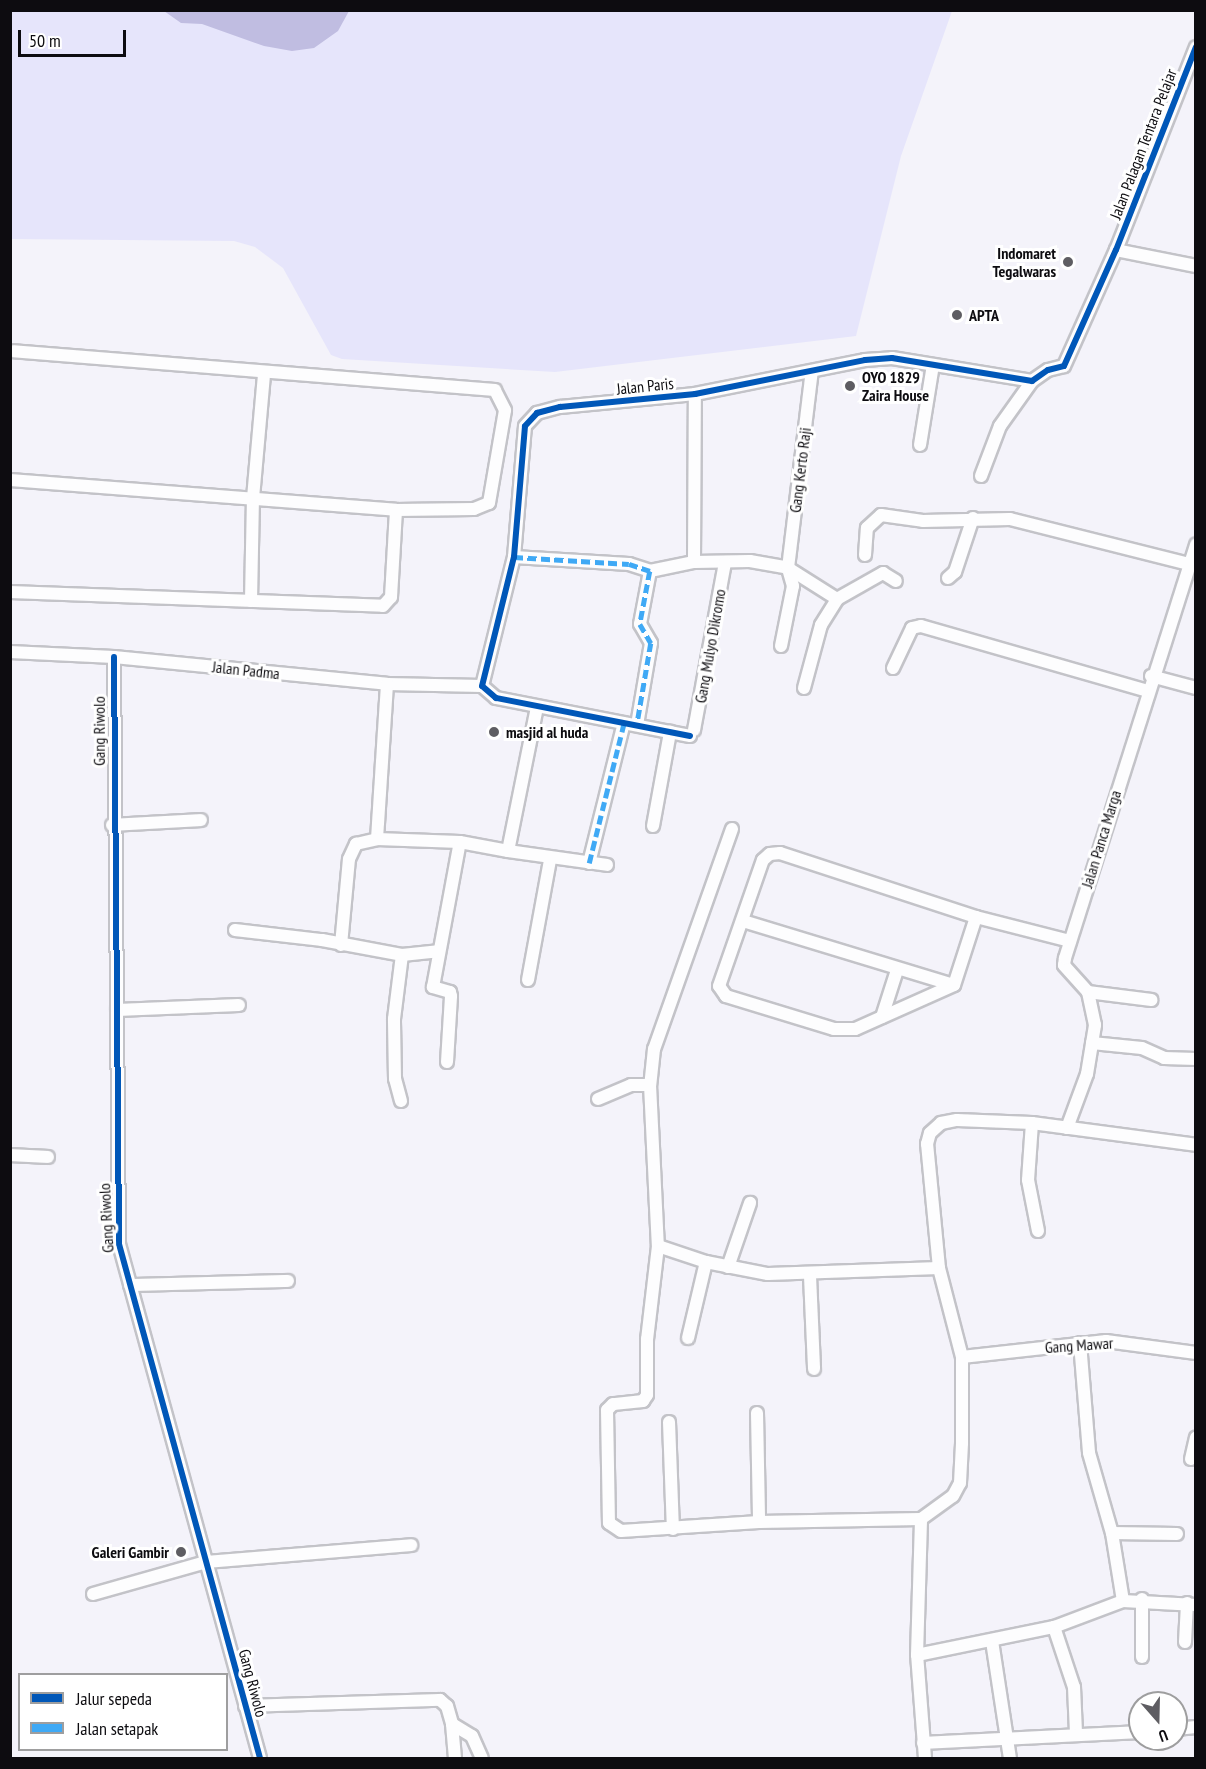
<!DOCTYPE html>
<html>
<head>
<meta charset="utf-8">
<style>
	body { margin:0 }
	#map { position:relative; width:1206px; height:1769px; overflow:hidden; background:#f4f3fa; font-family:"PT Sans Narrow",sans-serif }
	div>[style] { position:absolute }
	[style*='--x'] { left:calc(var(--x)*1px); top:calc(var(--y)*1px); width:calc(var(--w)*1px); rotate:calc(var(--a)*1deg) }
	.green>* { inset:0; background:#e6e5fb }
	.water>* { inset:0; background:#c0bde1 }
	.roads { filter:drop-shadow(2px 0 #c3c3c8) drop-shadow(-2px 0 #c3c3c8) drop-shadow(0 2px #c3c3c8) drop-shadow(0 -2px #c3c3c8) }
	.minor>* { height:12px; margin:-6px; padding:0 6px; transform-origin:6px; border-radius:6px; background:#fdfdfe }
	.quiet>* { height:4.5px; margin-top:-2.25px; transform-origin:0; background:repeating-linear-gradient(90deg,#3fa9f5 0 9px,transparent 0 13.5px) }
	.cycleway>* { height:6px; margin:-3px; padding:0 3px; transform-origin:3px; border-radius:3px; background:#0057b8 }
	.dots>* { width:16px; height:16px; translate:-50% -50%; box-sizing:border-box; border:3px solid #fff; border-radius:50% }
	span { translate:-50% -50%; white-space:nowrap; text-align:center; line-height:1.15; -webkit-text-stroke:6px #fff; paint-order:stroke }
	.street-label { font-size:16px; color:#0d0c10 }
	.poi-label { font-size:16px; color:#0d0c10; font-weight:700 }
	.right { translate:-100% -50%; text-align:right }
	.left { translate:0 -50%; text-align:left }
	.frame { position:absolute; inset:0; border:12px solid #0d0c10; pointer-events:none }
	.legend { position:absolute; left:18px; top:1673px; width:210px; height:78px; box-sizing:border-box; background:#fff; border:2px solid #9e9e9f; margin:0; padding:8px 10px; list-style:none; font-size:18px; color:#0d0c10 }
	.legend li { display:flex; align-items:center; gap:12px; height:30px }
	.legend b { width:30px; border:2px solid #9e9e9f }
	.north { position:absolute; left:1128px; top:1691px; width:60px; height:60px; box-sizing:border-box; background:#fff; border:2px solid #9e9e9f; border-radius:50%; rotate:160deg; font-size:16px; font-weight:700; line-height:24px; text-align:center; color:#0d0c10 }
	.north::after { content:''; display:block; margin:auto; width:21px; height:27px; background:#5e5d62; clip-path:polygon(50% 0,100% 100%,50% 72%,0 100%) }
	.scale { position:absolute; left:18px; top:30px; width:108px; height:27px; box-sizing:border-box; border:3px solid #0d0c10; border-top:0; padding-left:8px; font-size:18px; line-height:21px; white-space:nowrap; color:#0d0c10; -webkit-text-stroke:4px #fff; paint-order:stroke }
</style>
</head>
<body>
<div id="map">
	<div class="green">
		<i style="clip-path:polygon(11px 11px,952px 11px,901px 156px,856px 336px,555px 372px,342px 359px,331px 355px,283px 268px,255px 247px,234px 241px,11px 239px)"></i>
	</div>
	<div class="water">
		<i style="clip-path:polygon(164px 11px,349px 11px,338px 31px,314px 48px,292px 51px,264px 46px,202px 24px,181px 23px)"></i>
	</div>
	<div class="roads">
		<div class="minor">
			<i style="--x:1116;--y:250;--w:82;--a:11.3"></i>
			<i style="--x:920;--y:445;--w:81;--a:-80.8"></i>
			<i style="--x:981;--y:476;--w:53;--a:-69.2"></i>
			<i style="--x:1000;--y:426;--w:55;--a:-54.6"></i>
			<i style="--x:10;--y:480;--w:387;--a:4.4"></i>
			<i style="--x:396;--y:510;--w:78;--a:-0.7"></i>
			<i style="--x:474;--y:509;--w:16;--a:-22"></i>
			<i style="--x:489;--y:503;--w:94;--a:-80.2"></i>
			<i style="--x:505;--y:410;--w:22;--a:-117"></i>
			<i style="--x:495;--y:390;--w:483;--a:-175.4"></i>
			<i style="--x:865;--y:555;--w:27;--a:-86"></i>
			<i style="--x:867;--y:528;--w:19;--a:-43"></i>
			<i style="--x:881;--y:515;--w:42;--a:8.1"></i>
			<i style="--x:923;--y:521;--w:87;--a:-1.3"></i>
			<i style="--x:1010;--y:519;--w:185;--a:14.1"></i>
			<i style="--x:514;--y:557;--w:115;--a:3.5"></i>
			<i style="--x:629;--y:564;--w:22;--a:18"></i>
			<i style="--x:650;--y:571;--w:54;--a:100.7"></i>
			<i style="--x:640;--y:624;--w:22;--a:60"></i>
			<i style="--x:651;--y:643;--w:83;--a:99.7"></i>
			<i style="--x:694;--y:562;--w:168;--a:-89.7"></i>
			<i style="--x:650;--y:571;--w:45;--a:-11.6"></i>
			<i style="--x:694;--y:562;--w:56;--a:-1"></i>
			<i style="--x:750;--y:561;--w:39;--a:10"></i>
			<i style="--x:788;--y:568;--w:58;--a:32.3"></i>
			<i style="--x:837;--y:599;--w:53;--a:-29.5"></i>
			<i style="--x:883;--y:573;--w:15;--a:32"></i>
			<i style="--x:948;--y:578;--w:9;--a:-41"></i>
			<i style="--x:955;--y:572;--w:57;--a:-71.6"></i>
			<i style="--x:10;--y:592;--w:373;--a:2.1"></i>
			<i style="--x:383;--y:606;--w:12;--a:-48"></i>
			<i style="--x:391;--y:597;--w:87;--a:-86.7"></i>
			<i style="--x:251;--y:601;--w:103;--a:-88.9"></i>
			<i style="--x:253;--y:498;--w:124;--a:-84.9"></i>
			<i style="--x:781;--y:646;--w:61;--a:-78.7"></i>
			<i style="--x:793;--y:586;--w:19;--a:-106"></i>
			<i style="--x:788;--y:568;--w:198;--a:-83.1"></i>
			<i style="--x:10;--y:652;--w:104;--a:2.8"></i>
			<i style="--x:114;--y:657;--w:274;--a:5.6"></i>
			<i style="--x:387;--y:684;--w:95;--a:1.2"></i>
			<i style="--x:114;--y:657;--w:587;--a:89.51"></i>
			<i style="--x:119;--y:1244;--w:533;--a:74.66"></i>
			<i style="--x:893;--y:668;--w:44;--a:-64.6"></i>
			<i style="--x:912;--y:628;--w:9;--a:-13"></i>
			<i style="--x:921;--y:626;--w:236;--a:16"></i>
			<i style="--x:1151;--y:676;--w:47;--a:14.9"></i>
			<i style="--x:804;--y:688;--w:65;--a:-74.9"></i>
			<i style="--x:821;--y:625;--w:31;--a:-58"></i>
			<i style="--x:694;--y:730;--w:170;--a:-79.5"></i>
			<i style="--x:690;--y:736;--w:198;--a:-168.9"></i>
			<i style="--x:496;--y:698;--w:18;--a:-139"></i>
			<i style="--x:482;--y:686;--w:133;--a:-76.1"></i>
			<i style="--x:514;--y:557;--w:131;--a:-85.2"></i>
			<i style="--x:525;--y:426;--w:18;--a:-47"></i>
			<i style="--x:537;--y:413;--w:24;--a:-15"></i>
			<i style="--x:560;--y:407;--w:136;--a:-5.5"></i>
			<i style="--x:695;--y:394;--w:173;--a:-11.3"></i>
			<i style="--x:865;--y:360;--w:27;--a:-4"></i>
			<i style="--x:892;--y:358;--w:142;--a:9.3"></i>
			<i style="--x:1032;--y:381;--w:19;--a:-35"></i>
			<i style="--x:1048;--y:370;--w:16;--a:-14"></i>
			<i style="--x:1064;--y:366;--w:127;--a:-65.9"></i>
			<i style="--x:1116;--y:250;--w:218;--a:-68.5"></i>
			<i style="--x:112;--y:825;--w:89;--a:-3.2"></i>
			<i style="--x:653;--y:826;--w:96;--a:-79.7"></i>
			<i style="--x:732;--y:829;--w:233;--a:109.5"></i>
			<i style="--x:654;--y:1049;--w:36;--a:96"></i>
			<i style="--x:650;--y:1085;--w:161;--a:87.2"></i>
			<i style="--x:658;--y:1246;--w:94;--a:96.7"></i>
			<i style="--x:647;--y:1339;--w:56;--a:90"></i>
			<i style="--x:647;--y:1395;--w:7;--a:124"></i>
			<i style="--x:643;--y:1401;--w:30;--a:174"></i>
			<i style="--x:613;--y:1404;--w:8;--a:135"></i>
			<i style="--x:607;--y:1410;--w:113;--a:89"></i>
			<i style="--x:609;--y:1523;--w:14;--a:34"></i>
			<i style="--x:621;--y:1531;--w:138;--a:-3.7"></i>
			<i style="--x:759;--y:1522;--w:162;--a:-1.1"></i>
			<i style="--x:377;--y:839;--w:155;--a:-86.3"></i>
			<i style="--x:508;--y:851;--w:100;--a:8"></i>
			<i style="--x:589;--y:863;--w:144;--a:-76"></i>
			<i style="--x:976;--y:917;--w:71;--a:107.9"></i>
			<i style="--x:954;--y:985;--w:108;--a:156"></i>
			<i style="--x:855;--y:1029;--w:21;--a:180"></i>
			<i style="--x:834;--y:1029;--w:113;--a:-163"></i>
			<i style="--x:726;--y:996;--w:12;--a:-125"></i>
			<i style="--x:719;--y:986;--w:133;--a:-70.8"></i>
			<i style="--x:763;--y:860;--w:9;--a:-41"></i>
			<i style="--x:770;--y:854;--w:10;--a:-6"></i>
			<i style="--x:780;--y:853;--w:206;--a:18.1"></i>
			<i style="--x:976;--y:917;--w:97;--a:14.3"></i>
			<i style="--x:743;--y:921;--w:220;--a:16.9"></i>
			<i style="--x:235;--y:930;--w:88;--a:6.6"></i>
			<i style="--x:322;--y:940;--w:81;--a:10.6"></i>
			<i style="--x:402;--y:955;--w:36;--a:-6"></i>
			<i style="--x:341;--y:945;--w:86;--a:-84.7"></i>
			<i style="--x:349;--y:859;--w:17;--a:-65"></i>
			<i style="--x:356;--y:844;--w:22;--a:-13"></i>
			<i style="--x:377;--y:839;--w:83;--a:2.1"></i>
			<i style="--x:460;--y:842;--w:49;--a:10.6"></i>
			<i style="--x:508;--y:851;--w:147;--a:-78.6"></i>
			<i style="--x:528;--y:980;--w:122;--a:-79.6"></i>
			<i style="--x:1088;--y:992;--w:64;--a:7.2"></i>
			<i style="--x:117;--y:1010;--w:122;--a:-2.3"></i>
			<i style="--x:882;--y:1017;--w:49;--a:-72.3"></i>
			<i style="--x:1092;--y:1043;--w:50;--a:5.7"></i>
			<i style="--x:1142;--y:1048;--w:24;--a:24"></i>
			<i style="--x:1164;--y:1058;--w:32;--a:2"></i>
			<i style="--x:447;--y:1062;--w:66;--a:-86.5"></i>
			<i style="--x:451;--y:996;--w:4;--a:-104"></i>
			<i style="--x:450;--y:992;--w:18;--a:-164"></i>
			<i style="--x:433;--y:987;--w:147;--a:-79.5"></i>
			<i style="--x:598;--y:1099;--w:36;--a:-23"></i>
			<i style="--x:631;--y:1085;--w:19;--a:0"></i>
			<i style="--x:401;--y:1101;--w:23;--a:-105"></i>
			<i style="--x:395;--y:1079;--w:60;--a:-91"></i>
			<i style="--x:394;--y:1019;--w:64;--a:-82.9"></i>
			<i style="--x:1032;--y:1123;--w:57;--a:94"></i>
			<i style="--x:1028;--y:1180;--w:52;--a:78.9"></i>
			<i style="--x:1067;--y:1128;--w:58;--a:-69.7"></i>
			<i style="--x:1087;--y:1074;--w:50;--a:-80.7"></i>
			<i style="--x:1095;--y:1025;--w:34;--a:-102"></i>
			<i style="--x:1088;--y:992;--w:36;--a:-132"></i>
			<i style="--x:1064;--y:965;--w:7;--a:-82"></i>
			<i style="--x:1065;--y:958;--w:434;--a:-72.4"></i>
			<i style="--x:10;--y:1155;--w:38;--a:3"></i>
			<i style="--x:658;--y:1246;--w:51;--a:18.4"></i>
			<i style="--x:706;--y:1262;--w:63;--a:11"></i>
			<i style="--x:768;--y:1274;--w:171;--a:-2"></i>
			<i style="--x:728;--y:1267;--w:68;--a:-71"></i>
			<i style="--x:810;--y:1276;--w:93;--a:87.5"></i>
			<i style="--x:130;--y:1285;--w:158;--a:-1.5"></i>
			<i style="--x:688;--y:1338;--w:78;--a:-76.7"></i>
			<i style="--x:1080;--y:1343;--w:110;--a:85.3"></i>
			<i style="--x:1089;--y:1453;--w:83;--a:74"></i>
			<i style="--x:1112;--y:1533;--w:69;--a:80.8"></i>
			<i style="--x:962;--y:1357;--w:145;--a:-6.3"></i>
			<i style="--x:1106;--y:1341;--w:91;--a:7.6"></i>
			<i style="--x:757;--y:1413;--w:109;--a:88.9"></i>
			<i style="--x:669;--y:1422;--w:107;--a:87.9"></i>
			<i style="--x:1191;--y:1459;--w:22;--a:-77"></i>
			<i style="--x:1112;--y:1533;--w:65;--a:0.9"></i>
			<i style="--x:93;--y:1594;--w:117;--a:-15.8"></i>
			<i style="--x:206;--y:1562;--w:206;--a:-4.7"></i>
			<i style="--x:1054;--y:1627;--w:63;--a:71.6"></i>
			<i style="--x:1074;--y:1687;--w:46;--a:87.5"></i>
			<i style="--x:992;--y:1641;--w:118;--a:81.3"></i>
			<i style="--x:1185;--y:1642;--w:39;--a:-87"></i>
			<i style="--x:917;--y:1655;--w:140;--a:-11.6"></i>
			<i style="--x:1054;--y:1627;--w:74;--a:-20.6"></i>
			<i style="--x:1123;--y:1601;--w:73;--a:3.1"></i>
			<i style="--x:1142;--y:1657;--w:58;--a:-90"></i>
			<i style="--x:245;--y:1706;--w:195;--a:-1.8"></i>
			<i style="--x:440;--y:1700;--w:9;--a:41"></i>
			<i style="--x:447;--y:1706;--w:19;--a:74"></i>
			<i style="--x:452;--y:1724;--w:34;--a:85"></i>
			<i style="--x:452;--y:1724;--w:23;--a:31"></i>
			<i style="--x:472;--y:1736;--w:24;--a:66"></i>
			<i style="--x:1176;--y:1729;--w:20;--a:-6"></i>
			<i style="--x:923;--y:1743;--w:217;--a:-2.9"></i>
			<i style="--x:925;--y:1758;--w:103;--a:-94.4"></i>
			<i style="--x:917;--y:1655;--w:136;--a:-88.3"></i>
			<i style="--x:921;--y:1519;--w:39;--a:-36"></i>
			<i style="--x:953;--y:1496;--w:15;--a:-62"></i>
			<i style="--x:960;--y:1483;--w:40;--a:-87.1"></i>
			<i style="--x:962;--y:1443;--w:86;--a:-90"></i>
			<i style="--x:962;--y:1357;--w:92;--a:-104.5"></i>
			<i style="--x:939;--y:1268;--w:125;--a:-95.5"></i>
			<i style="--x:927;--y:1144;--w:11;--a:-75"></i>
			<i style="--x:930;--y:1133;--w:15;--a:-42"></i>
			<i style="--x:941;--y:1123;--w:16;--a:-11"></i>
			<i style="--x:957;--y:1120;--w:75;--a:2.3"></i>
			<i style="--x:1032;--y:1123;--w:165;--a:7.6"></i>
		</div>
	</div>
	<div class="quiet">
		<i style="--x:514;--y:557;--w:115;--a:3.5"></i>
		<i style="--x:629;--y:564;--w:22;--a:18"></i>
		<i style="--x:650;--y:571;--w:54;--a:100.7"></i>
		<i style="--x:640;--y:624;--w:22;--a:60"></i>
		<i style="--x:651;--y:643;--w:83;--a:99.7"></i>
		<i style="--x:589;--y:863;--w:144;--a:-76"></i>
	</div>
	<div class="cycleway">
		<i style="--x:114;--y:657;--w:587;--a:89.51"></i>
		<i style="--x:119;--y:1244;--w:533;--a:74.66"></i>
		<i style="--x:690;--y:736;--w:198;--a:-168.9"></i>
		<i style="--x:496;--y:698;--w:18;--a:-139"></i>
		<i style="--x:482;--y:686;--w:133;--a:-76.1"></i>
		<i style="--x:514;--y:557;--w:131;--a:-85.2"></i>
		<i style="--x:525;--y:426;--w:18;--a:-47"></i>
		<i style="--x:537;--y:413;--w:24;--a:-15"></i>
		<i style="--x:560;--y:407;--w:136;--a:-5.5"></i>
		<i style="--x:695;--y:394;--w:173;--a:-11.3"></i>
		<i style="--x:865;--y:360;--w:27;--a:-4"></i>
		<i style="--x:892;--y:358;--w:142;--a:9.3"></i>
		<i style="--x:1032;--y:381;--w:19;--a:-35"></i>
		<i style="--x:1048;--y:370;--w:16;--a:-14"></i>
		<i style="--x:1064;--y:366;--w:127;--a:-65.9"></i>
		<i style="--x:1116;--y:250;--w:218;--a:-68.5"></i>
	</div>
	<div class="dots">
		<i style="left:1068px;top:262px;background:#5e5d62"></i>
		<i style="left:957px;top:315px;background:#5e5d62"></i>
		<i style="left:850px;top:386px;background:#5e5d62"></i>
		<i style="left:494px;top:732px;background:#5e5d62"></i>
		<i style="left:181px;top:1552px;background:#5e5d62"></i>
	</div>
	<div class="street-label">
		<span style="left:1143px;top:144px;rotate:-69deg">Jalan Palagan Tentara Pelajar</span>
		<span style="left:645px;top:386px;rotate:-6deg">Jalan Paris</span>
		<span style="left:800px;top:470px;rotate:-83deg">Gang Kerto Raji</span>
		<span style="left:710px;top:646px;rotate:-80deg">Gang Mulyo Dikromo</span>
		<span style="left:246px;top:670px;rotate:6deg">Jalan Padma</span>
		<span style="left:99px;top:731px;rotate:-90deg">Gang Riwolo</span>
		<span style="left:1101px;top:839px;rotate:-73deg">Jalan Panca Marga</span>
		<span style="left:106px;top:1218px;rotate:-93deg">Gang Riwolo</span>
		<span style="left:1079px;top:1345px;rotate:-4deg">Gang Mawar</span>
		<span style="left:253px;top:1683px;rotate:75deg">Gang Riwolo</span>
	</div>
	<div class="poi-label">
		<span class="right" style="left:1056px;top:262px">Indomaret<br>Tegalwaras</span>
		<span class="left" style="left:969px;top:315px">APTA</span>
		<span class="left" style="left:862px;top:386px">OYO 1829<br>Zaira House</span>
		<span class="left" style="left:506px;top:732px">masjid al huda</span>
		<span class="right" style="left:169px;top:1552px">Galeri Gambir</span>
	</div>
	<div class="frame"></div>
	<ul class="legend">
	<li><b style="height:8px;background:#0057b8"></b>Jalur sepeda</li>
	<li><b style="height:8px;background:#3fa9f5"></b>Jalan setapak</li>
	</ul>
	<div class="north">U</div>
	<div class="scale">50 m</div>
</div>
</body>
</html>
